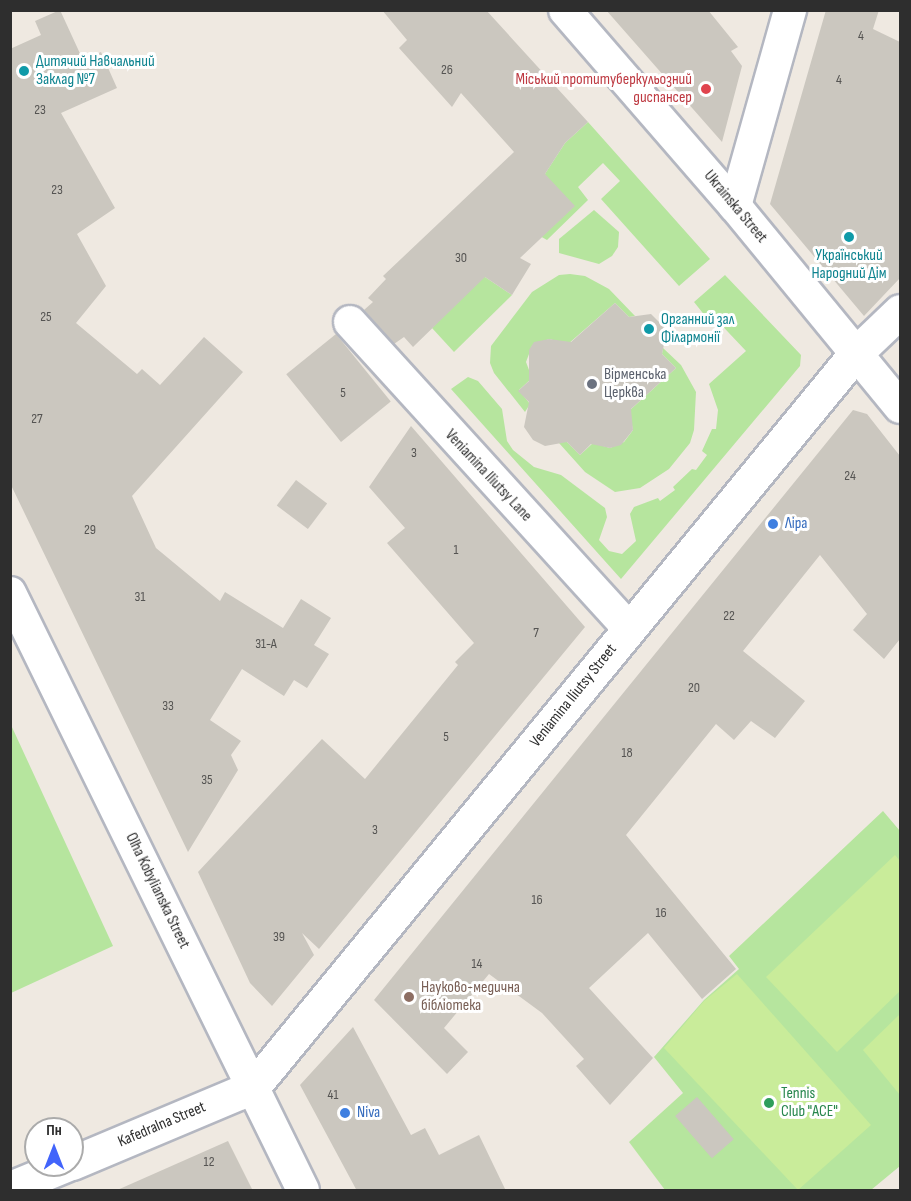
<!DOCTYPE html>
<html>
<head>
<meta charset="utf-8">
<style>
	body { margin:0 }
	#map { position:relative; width:911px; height:1201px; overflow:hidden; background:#efe9e1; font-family:"Sofia Sans Condensed",sans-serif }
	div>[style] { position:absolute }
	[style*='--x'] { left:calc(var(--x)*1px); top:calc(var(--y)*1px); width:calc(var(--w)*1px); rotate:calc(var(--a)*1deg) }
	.green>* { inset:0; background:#b6e59e }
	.pitch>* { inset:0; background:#c9ec9a }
	.building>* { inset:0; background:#cbc7bf; transform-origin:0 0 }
	.roads { filter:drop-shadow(2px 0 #b4b7c1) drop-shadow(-2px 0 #b4b7c1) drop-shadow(0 2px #b4b7c1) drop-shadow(0 -2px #b4b7c1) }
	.street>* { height:32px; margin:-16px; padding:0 16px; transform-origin:16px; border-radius:16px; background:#fff }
	.secondary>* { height:33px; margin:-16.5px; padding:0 16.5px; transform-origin:16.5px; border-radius:16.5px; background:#fff }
	.dots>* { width:16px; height:16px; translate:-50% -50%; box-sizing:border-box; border:3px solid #fff; border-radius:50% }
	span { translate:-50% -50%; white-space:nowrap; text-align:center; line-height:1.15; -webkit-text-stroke:6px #fff; paint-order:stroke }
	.number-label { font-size:14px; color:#555452 }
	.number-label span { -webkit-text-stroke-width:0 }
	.culture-label { font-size:16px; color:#0d838f }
	.left { translate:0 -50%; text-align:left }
	.health-label { font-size:16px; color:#be3a42 }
	.right { translate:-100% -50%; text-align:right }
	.street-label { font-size:16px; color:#2e2e2e }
	.worship-label { font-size:16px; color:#5b616d }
	.shop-label { font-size:16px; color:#366cbe }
	.education-label { font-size:16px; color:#785e54 }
	.leisure-label { font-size:16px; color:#27864d }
	.frame { position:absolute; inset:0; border:12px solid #2e2e2e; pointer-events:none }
	.north { position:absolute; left:24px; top:1117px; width:60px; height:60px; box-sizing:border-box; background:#fff; border:2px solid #ababab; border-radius:50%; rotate:0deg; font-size:16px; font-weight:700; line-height:24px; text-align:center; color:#2e2e2e }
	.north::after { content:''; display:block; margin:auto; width:21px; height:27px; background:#4264fb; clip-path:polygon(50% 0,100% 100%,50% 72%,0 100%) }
</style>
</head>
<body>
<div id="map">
	<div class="green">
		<i style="clip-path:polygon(588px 122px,710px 259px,679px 286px,601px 199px,620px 181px,603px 163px,578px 187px,588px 200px,547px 240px,522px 226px,499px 245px,565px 143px)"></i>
		<i style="clip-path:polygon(594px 210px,619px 232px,618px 247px,612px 256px,599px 264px,559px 253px,559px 239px)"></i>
		<i style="clip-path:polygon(570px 274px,585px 276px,609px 289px,635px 316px,629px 317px,615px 303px,568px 344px,549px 339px,532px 346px,526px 362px,532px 378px,519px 390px,530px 404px,525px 412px,494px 373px,490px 363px,491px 346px,532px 292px,559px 275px)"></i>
		<i style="clip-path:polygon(482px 275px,512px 295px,454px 352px,432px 328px)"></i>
		<i style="clip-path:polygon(725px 275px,801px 355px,800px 366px,621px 579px,451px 389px,468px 377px,478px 381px,502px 409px,507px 441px,513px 450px,534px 467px,561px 475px,605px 508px,607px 517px,599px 540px,609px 551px,622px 554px,636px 541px,630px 514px,634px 507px,658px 498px,660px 501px,675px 490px,673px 487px,692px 469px,696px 470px,707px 455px,702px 451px,712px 429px,716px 429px,718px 410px,709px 384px,746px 351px,711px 314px,706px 317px,694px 302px)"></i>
		<i style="clip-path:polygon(663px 348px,681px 365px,696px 392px,694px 430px,690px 443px,669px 469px,640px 488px,615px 492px,585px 472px,559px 443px,564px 439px,580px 455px,593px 443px,610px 448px,624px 442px,633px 430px,629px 411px,676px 368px,662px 354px)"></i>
		<i style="clip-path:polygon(11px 725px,113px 946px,11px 993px,10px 993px)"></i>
		<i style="clip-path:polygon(883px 811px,900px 831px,900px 1166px,871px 1190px,665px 1190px,629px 1142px,683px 1093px,654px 1057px,704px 1000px,739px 969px,729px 956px)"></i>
	</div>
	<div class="pitch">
		<i style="clip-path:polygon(895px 855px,900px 861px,900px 991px,837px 1052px,766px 977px)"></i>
		<i style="clip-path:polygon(737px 974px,871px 1125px,798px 1190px,664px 1048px,704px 1001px)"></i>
		<i style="clip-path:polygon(900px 1014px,900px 1095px,863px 1050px)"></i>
	</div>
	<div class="building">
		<i style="clip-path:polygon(60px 10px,83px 60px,101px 52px,117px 88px,61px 113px,115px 208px,77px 234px,106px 286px,76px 323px,137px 374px,142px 369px,160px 385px,204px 337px,243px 372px,132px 496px,156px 548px,220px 601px,225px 592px,283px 628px,301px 599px,331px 618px,314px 645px,329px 654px,307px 688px,294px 680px,284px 696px,242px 669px,210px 720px,241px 741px,231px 755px,238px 770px,188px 852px,10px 483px,10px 49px,41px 35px,35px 21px)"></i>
		<i style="clip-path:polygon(382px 10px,486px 10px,588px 122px,565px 143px,545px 174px,575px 206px,520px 258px,531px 264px,512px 295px,485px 277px,413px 347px,404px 337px,394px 344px,364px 310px,373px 302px,368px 298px,386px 279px,383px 276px,514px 152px,461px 93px,452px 107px,399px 48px,407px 40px)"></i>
		<i style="clip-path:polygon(606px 10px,708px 10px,738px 47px,731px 51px,742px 66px,722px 142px)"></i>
		<i style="clip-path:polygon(826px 10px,879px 10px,873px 29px,900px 42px,900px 278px,864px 316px,770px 204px)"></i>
		<i style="clip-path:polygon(615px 303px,629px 317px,651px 314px,667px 330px,662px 354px,676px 368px,631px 409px,633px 430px,621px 445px,610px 448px,591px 444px,580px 455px,567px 442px,545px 446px,533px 440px,524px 427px,529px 402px,518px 391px,529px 381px,529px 350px,534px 342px,549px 339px,571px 342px)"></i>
		<i style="left:336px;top:334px;width:87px;height:64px;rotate:51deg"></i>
		<i style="clip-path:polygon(853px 410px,867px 414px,900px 456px,900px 639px,884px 659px,853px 630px,867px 614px,820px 555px,743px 651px,805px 701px,775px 738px,751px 721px,734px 740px,716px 724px,626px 835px,736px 969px,702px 999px,648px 933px,589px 988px,653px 1058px,610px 1105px,576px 1066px,584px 1059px,542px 1013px,489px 974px,444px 1028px,468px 1052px,447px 1074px,374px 1000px)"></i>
		<i style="clip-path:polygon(411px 426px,585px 627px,319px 949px,302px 933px,314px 955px,272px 1006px,250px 983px,198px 872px,322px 739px,365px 779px,458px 665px,455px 662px,474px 643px,387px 543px,405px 528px,369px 487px)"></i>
		<i style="left:296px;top:480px;width:39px;height:32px;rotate:37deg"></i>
		<i style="clip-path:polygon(353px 1027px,411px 1135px,425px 1128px,439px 1155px,479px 1135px,506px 1191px,357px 1191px,300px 1085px)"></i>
		<i style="left:697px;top:1097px;width:56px;height:29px;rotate:49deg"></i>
		<i style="clip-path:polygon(228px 1141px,253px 1191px,115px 1191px)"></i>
	</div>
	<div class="roads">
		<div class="street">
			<i style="--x:565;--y:10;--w:259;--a:49.1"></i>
			<i style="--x:735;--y:206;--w:260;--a:50.6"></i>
			<i style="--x:735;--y:206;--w:204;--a:-74.3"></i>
			<i style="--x:350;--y:322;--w:413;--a:47.7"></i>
			<i style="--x:10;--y:593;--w:665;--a:63.86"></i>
		</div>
		<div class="secondary">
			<i style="--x:72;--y:1163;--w:196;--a:-22.8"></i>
			<i style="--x:253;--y:1087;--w:949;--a:-50.6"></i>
			<i style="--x:855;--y:354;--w:62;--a:-43.7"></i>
			<i style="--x:10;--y:1188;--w:61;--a:-22.3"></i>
		</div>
	</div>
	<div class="dots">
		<i style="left:24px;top:71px;background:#0f9aa8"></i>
		<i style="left:706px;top:89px;background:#e0444e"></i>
		<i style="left:849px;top:237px;background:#0f9aa8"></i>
		<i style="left:649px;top:329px;background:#0f9aa8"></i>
		<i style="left:592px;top:384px;background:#6b7280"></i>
		<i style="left:773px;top:524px;background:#3f7fe0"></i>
		<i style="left:409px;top:997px;background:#8d6e63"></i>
		<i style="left:769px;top:1103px;background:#2e9e5b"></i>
		<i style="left:345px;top:1113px;background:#3f7fe0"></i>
	</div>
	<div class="number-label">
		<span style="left:861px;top:36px">4</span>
		<span style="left:447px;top:70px">26</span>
		<span style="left:839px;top:80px">4</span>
		<span style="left:40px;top:110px">23</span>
		<span style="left:57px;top:190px">23</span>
		<span style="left:461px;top:258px">30</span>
		<span style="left:46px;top:317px">25</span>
		<span style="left:343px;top:393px">5</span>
		<span style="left:37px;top:419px">27</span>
		<span style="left:414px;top:453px">3</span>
		<span style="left:850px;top:476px">24</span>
		<span style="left:90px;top:530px">29</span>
		<span style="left:456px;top:550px">1</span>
		<span style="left:140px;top:597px">31</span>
		<span style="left:729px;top:616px">22</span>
		<span style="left:536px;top:633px">7</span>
		<span style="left:266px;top:644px">31-А</span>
		<span style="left:694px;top:688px">20</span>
		<span style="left:168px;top:706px">33</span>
		<span style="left:446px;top:737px">5</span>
		<span style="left:627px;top:753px">18</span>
		<span style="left:207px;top:780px">35</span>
		<span style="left:375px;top:830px">3</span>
		<span style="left:537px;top:900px">16</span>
		<span style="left:661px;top:913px">16</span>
		<span style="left:279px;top:937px">39</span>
		<span style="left:477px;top:964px">14</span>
		<span style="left:333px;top:1095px">41</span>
		<span style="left:209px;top:1162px">12</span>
	</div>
	<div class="culture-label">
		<span class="left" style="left:36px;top:71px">Дитячий Навчальний<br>Заклад №7</span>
		<span style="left:849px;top:265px">Український<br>Народний Дім</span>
		<span class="left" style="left:661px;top:329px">Органний зал<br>Філармонії</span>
	</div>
	<div class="health-label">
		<span class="right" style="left:692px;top:89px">Міський протитуберкульозний<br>диспансер</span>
	</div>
	<div class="street-label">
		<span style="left:735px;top:207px;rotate:50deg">Ukrainska Street</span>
		<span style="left:488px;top:476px;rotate:47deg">Veniamina Iliutsy Lane</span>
		<span style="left:574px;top:696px;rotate:-51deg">Veniamina Iliutsy Street</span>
		<span style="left:157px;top:891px;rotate:64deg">Olha Kobylianska Street</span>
		<span style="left:162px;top:1125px;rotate:-23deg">Kafedralna Street</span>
	</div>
	<div class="worship-label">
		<span class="left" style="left:604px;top:384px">Вірменська<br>Церква</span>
	</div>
	<div class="shop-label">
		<span class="left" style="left:785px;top:524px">Ліра</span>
		<span class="left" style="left:357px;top:1113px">Niva</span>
	</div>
	<div class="education-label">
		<span class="left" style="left:421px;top:997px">Науково-медична<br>бібліотека</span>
	</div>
	<div class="leisure-label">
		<span class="left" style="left:781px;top:1103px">Tennis<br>Club "ACE"</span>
	</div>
	<div class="frame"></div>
	<div class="north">Пн</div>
</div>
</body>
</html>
